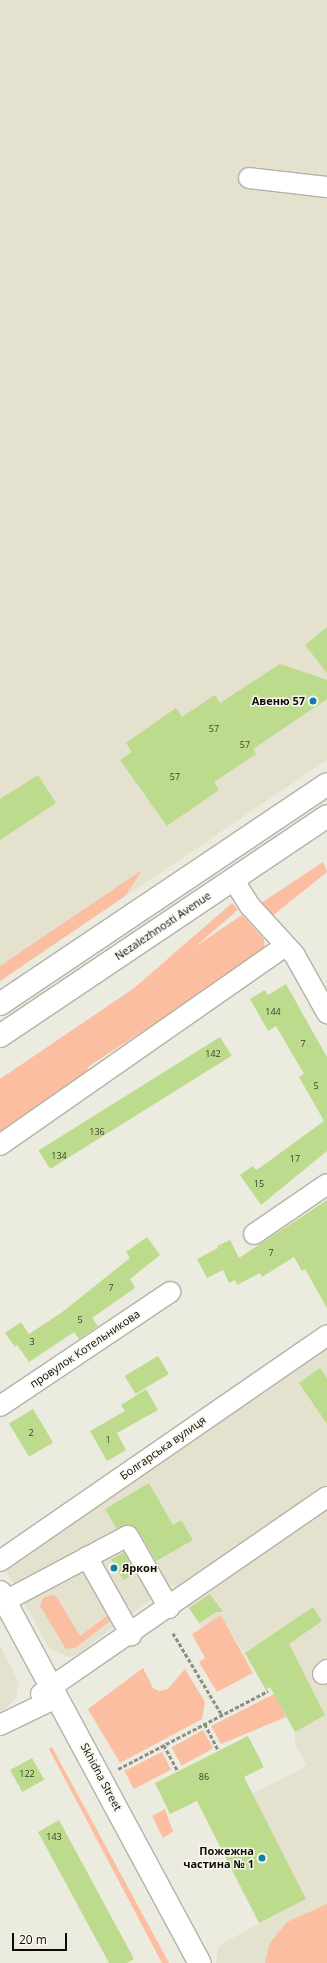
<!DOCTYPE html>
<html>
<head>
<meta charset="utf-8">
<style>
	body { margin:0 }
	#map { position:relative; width:327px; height:1963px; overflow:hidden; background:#ecebe0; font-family:"Open Sans",sans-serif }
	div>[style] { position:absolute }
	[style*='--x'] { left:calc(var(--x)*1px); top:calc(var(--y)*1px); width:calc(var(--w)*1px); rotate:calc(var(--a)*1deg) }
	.built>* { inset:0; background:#e4e1ce }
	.green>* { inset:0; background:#fcbea0; transform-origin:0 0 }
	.building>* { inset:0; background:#bddb8d; transform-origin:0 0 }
	.path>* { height:2.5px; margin-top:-1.25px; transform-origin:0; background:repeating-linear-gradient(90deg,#8f8e86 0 4px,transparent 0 6px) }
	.roads { filter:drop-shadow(1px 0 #b3b2a7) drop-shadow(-1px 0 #b3b2a7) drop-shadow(0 1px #b3b2a7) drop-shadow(0 -1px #b3b2a7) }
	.minor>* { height:20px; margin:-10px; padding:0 10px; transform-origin:10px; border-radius:10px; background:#fff }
	.major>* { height:22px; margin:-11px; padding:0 11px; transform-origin:11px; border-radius:11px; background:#fff }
	.dots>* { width:11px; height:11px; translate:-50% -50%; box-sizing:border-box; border:2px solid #faf8ed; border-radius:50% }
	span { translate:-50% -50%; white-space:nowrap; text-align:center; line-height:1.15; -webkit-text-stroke:3px #faf8ed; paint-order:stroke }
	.number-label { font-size:9px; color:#383f29 }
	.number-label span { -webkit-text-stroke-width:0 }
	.poi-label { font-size:11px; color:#0c0b08; font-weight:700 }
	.right { translate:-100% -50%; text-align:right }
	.left { translate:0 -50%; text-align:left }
	.street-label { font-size:11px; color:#0c0b08 }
	.scale { position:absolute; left:12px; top:1933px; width:55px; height:18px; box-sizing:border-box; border:2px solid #0c0b08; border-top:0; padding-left:5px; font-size:12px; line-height:14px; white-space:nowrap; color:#0c0b08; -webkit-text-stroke:3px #faf8ed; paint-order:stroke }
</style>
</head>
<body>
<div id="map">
	<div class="built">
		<i style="clip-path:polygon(0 0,327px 0,327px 760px,0 981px)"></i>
		<i style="clip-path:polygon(327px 1348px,327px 1963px,216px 1963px,219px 1946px,259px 1923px,205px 1817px,307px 1766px,295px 1744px,295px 1732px,270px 1687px,266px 1690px,221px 1615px,202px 1628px,172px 1584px,76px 1655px,69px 1657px,49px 1648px,5px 1568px)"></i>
		<i style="clip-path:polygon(0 1646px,19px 1683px,16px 1698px,0 1713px)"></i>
	</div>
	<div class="green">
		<i style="clip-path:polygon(323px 862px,327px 872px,271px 917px,258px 905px)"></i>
		<i style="clip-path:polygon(142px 870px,125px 896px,0 981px,0 966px)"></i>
		<i style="left:232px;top:903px;width:9px;height:279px;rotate:49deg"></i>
		<i style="clip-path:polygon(242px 915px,264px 939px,265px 953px,89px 1066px,85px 1076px,0 1138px,0 1079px)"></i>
		<i style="clip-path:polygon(52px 1595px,56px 1596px,80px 1636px,111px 1613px,114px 1618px,75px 1648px,66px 1649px,40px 1606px,43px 1598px)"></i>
		<i style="clip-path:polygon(221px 1615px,253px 1673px,217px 1692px,199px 1662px,205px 1658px,192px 1634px)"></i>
		<i style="clip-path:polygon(143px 1668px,153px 1688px,159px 1691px,168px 1689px,185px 1669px,205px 1702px,202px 1719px,120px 1763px,88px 1709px)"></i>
		<i style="clip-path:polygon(274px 1694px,286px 1717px,221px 1744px,211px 1726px)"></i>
		<i style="left:203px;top:1730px;width:21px;height:36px;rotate:61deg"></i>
		<i style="clip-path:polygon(52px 1747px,169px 1963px,162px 1963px,49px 1749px)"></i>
		<i style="left:162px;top:1752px;width:20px;height:42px;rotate:63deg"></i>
		<i style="clip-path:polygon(165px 1809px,173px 1832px,163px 1838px,152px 1816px)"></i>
		<i style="clip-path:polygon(327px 1904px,327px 1963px,265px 1963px,270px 1943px,287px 1922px)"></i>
	</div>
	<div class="building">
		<i style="clip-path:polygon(327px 627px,327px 673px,305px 645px)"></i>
		<i style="clip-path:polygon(280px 664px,327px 680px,327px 699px,253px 749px,256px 754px,214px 782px,219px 790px,167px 826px,120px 760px,132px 752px,126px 743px,176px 708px,182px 717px,215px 695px,220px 703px)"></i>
		<i style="clip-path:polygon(38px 775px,56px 803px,0 840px,0 799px)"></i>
		<i style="clip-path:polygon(286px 984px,327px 1057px,327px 1151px,261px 1205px,240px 1175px,253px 1166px,256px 1170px,261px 1167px,324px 1121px,299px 1077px,304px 1074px,276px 1026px,268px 1031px,250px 999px,265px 990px,268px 995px)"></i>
		<i style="left:220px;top:1037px;width:22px;height:214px;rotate:58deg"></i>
		<i style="clip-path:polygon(327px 1200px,327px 1308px,305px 1269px,302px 1271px,294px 1257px,262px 1277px,260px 1273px,237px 1285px,235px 1280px,229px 1283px,223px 1270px,207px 1278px,197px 1259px,218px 1248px,217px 1246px,230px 1240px,239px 1258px)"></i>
		<i style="clip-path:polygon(147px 1237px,160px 1255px,130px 1279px,135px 1288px,92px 1318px,98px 1326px,79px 1339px,74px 1332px,29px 1362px,17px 1345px,15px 1347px,5px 1333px,21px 1322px,29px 1334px,61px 1313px,130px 1258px,126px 1252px)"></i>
		<i style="left:158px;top:1356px;width:21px;height:39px;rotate:59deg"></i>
		<i style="clip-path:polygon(320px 1368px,327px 1378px,327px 1424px,299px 1383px)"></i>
		<i style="clip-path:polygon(146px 1389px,158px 1410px,117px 1433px,126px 1450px,107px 1461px,90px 1431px,125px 1411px,121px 1405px)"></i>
		<i style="left:33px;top:1409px;width:39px;height:28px;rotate:59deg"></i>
		<i style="clip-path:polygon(149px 1483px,173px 1525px,181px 1520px,193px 1540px,156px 1561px,138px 1530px,129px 1525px,117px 1529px,105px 1509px)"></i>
		<i style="left:124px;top:1552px;width:24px;height:15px;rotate:60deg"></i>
		<i style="clip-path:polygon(210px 1594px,223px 1612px,216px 1612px,199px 1623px,189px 1608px)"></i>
		<i style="clip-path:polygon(313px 1607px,322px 1621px,289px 1644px,325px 1715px,295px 1732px,270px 1687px,266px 1690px,245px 1653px)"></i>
		<i style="clip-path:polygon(248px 1736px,264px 1767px,244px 1777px,306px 1899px,259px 1923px,197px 1801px,170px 1814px,155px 1783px)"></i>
		<i style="left:32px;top:1758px;width:25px;height:25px;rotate:61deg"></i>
		<i style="clip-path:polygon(59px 1820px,134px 1959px,127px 1963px,109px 1963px,38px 1832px)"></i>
	</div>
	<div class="path">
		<i style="--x:173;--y:1633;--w:96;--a:59.1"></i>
		<i style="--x:205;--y:1724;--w:30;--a:63"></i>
		<i style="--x:164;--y:1745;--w:30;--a:62"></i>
		<i style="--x:118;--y:1769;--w:169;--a:-27.5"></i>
	</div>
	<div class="roads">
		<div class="minor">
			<i style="--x:249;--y:178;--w:79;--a:6.6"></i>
			<i style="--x:233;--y:879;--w:32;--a:58"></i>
			<i style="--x:250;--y:906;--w:65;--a:47.5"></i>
			<i style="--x:294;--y:954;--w:68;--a:60.8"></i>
			<i style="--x:0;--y:1145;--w:346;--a:-34.9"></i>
			<i style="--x:254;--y:1234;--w:88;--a:-34.4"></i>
			<i style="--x:0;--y:1406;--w:205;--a:-33.8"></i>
			<i style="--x:87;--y:1557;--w:90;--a:60.6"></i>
			<i style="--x:0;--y:1561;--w:397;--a:-34.6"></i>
			<i style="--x:5;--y:1601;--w:139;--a:-27.9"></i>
			<i style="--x:128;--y:1536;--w:83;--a:60.3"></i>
			<i style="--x:323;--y:1674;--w:6;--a:-45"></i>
			<i style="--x:41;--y:1694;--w:347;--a:-34.6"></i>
			<i style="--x:0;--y:1725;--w:64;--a:-25.8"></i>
		</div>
		<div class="major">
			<i style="--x:0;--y:1004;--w:394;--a:-33.9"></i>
			<i style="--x:0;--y:1036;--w:394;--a:-33.9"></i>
			<i style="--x:0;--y:1592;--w:421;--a:61.7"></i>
		</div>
	</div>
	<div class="dots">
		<i style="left:313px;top:701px;background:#127fa8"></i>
		<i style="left:114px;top:1568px;background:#127fa8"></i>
		<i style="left:262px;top:1858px;background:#127fa8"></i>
	</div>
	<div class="number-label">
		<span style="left:214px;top:729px">57</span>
		<span style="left:245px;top:745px">57</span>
		<span style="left:175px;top:777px">57</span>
		<span style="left:273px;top:1012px">144</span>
		<span style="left:303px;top:1044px">7</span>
		<span style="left:213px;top:1054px">142</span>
		<span style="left:316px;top:1086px">5</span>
		<span style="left:97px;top:1132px">136</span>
		<span style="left:59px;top:1156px">134</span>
		<span style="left:295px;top:1159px">17</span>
		<span style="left:259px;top:1184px">15</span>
		<span style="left:271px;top:1253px">7</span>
		<span style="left:111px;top:1288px">7</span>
		<span style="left:80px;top:1320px">5</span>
		<span style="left:32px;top:1342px">3</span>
		<span style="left:31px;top:1433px">2</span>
		<span style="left:108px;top:1440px">1</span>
		<span style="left:27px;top:1774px">122</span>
		<span style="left:204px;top:1777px">86</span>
		<span style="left:54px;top:1837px">143</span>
	</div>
	<div class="poi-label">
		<span class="right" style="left:305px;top:701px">Авеню 57</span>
		<span class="left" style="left:122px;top:1568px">Яркон</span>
		<span class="right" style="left:254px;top:1858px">Пожежна<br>частина № 1</span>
	</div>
	<div class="street-label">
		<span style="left:163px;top:926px;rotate:-34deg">Nezalezhnosti Avenue</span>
		<span style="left:85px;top:1349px;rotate:-34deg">провулок Котельникова</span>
		<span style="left:163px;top:1448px;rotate:-35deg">Болгарська вулиця</span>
		<span style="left:101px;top:1777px;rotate:62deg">Skhidna Street</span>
	</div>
	<div class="scale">20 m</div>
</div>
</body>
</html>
